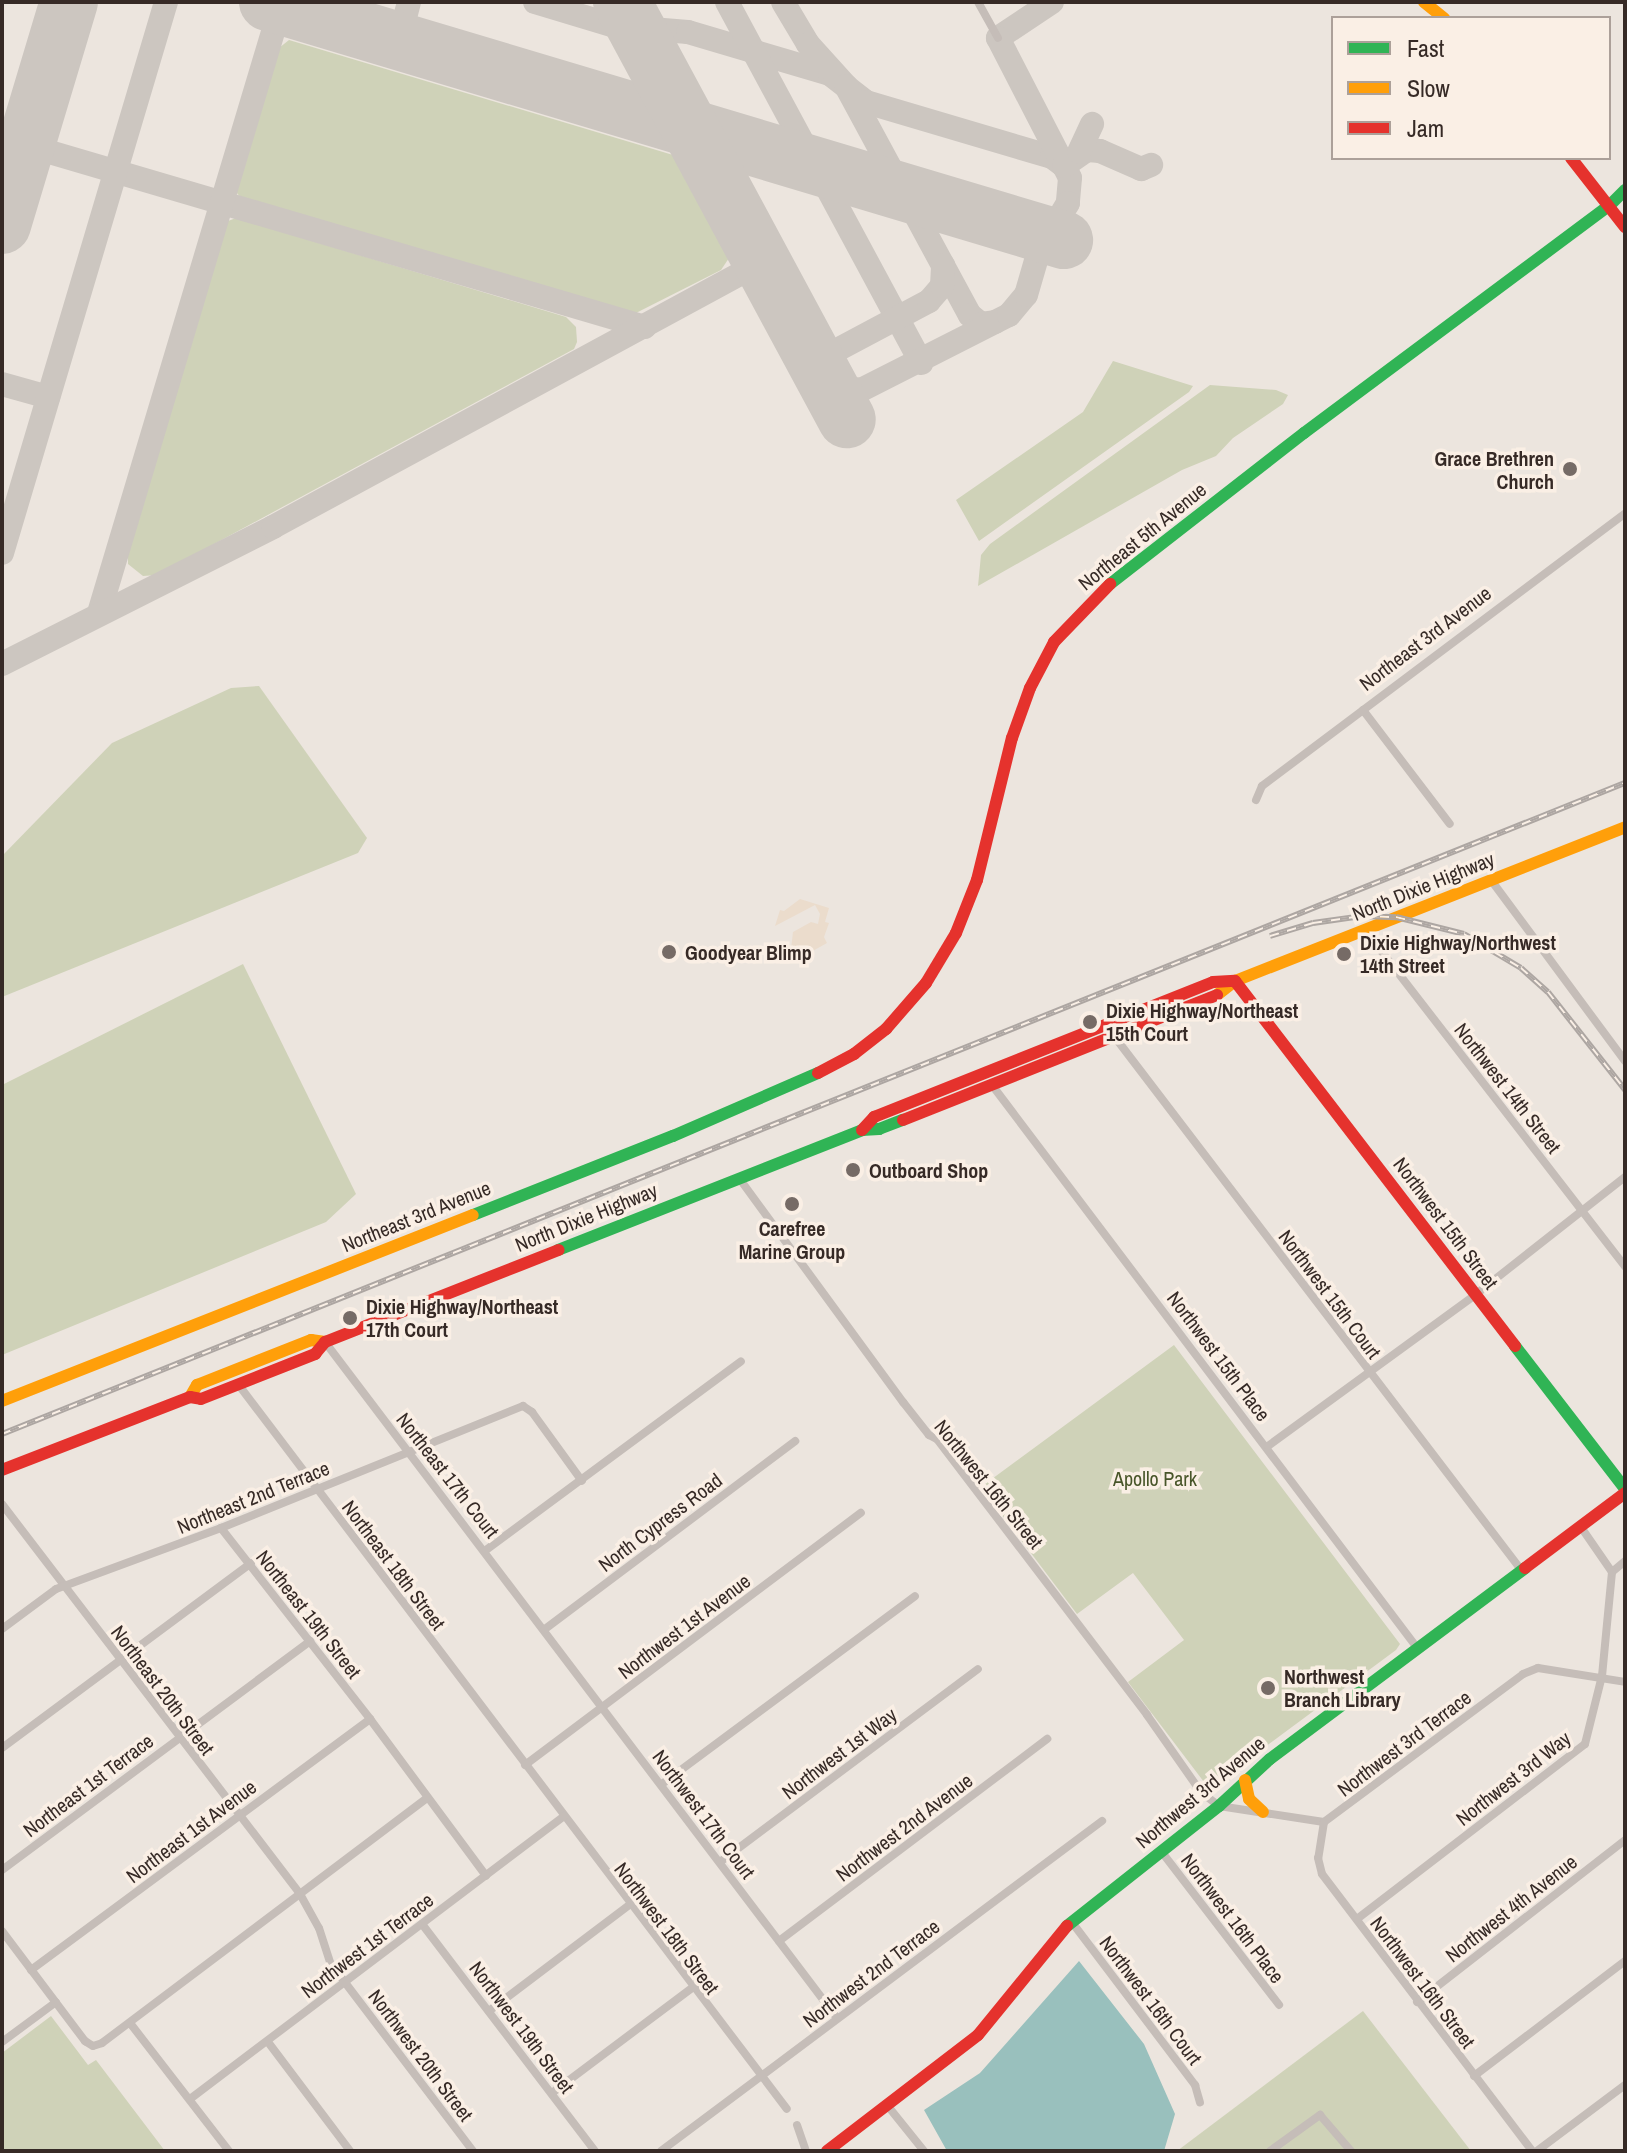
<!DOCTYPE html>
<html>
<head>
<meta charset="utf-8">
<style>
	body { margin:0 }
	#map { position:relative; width:1627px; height:2153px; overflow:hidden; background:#ece5de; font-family:"Archivo Narrow",sans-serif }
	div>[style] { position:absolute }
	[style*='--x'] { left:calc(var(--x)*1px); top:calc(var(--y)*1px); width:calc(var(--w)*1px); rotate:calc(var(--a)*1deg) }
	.green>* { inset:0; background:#cfd2b8 }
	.plaza>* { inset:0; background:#ebdccc }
	.water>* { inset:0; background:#99c0bd }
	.taxiway>* { height:24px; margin:-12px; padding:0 12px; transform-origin:12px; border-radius:12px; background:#ccc6c0 }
	.runway>* { height:58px; margin:-29px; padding:0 29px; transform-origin:29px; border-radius:29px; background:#ccc6c0 }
	.street>* { height:8px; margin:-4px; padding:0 4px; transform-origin:4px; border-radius:4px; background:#c5bdb8 }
	.fast>* { height:12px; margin:-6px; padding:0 6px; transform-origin:6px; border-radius:6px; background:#30b455 }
	.slow>* { height:12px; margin:-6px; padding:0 6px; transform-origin:6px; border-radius:6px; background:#ff9f0a }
	.jam>* { height:12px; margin:-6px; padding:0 6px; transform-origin:6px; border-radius:6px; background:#e5322d }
	.rail>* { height:6px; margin-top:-3px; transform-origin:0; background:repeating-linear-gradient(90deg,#faefe5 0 9px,#ada6a2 0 18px); box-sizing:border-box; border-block:2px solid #ada6a2 }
	.dots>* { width:22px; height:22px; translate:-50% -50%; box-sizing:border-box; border:4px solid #faefe5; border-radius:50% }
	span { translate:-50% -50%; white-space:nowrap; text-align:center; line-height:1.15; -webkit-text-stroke:7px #faefe5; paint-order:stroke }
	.poi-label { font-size:20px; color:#362a26; font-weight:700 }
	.right { translate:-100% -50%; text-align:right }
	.left { translate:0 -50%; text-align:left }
	.street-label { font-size:20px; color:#362a26 }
	.park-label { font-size:20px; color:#485529 }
	.frame { position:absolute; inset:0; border:4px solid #362a26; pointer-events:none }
	.legend { position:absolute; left:1331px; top:16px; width:280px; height:144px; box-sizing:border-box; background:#faefe5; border:2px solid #aca099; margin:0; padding:10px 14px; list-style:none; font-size:24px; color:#362a26 }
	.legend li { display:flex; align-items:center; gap:16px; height:40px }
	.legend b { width:40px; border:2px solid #aca099 }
</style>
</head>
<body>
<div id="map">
	<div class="green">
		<i style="clip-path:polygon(289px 40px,683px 158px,729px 246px,729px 258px,721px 270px,632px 315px,243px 200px,236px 192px,279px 48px)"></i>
		<i style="clip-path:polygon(236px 218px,566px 317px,576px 327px,577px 342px,574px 349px,157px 575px,143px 576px,128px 564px,128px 550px,225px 229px,228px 221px)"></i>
		<i style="clip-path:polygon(1113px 361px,1193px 386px,1189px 392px,979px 541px,956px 500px,1083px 412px)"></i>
		<i style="clip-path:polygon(1210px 385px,1276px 390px,1288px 395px,1283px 404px,1233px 438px,1216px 456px,1182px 470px,978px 586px,981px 555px,990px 544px)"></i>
		<i style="clip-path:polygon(259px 686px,367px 838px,358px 853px,2px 997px,2px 856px,112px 743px,231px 688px)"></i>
		<i style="clip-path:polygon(243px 964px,356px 1194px,326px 1222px,2px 1355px,2px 1085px)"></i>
		<i style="clip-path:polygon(1174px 1345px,1400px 1644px,1396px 1650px,1212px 1786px,1204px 1782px,1128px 1682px,1184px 1640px,1133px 1573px,1077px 1614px,981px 1487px)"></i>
		<i style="clip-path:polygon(1363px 2011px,1471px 2151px,1177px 2151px)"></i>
		<i style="clip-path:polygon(51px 2016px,88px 2065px,96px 2060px,165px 2151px,2px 2151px,2px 2053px)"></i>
	</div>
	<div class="plaza">
		<i style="clip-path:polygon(800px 899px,829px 908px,825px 922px,829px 923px,824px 937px,827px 943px,802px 957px,791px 949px,793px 932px,811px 922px,818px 924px,820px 914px,815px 905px,775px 926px,780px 910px,784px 911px)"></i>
	</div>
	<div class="water">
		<i style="clip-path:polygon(1079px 1961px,1144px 2044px,1175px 2114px,1164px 2151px,947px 2151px,924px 2110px,980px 2073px)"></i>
	</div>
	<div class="taxiway">
		<i style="--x:535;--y:2;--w:84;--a:16.7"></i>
		<i style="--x:615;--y:26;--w:73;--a:4.7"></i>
		<i style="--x:688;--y:32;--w:148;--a:16.5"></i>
		<i style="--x:830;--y:74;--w:46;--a:37.9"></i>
		<i style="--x:866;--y:102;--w:194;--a:16.5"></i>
		<i style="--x:1052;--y:157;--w:15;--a:37"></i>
		<i style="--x:1064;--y:166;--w:13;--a:63"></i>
		<i style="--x:1070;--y:178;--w:25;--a:95"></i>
		<i style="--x:1068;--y:203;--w:27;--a:121"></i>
		<i style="--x:1054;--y:226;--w:15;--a:160"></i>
		<i style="--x:1040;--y:231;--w:10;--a:-169"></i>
		<i style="--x:727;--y:2;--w:410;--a:61.7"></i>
		<i style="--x:783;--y:2;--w:49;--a:59.2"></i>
		<i style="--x:808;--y:44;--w:57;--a:47.9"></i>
		<i style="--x:846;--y:86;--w:260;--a:61.6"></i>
		<i style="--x:970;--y:315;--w:14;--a:39"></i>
		<i style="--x:981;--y:324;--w:14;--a:-8"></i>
		<i style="--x:1052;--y:2;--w:65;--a:146.3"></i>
		<i style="--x:998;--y:38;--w:144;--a:62.7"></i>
		<i style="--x:1064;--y:166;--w:28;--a:-35"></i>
		<i style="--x:1087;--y:150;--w:13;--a:4"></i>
		<i style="--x:1100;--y:151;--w:45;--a:23.7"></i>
		<i style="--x:1141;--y:169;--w:11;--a:-22"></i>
		<i style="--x:399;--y:41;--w:40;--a:-75.6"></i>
		<i style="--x:2;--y:138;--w:670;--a:16.38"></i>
		<i style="--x:1079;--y:152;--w:31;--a:-65"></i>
		<i style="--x:805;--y:341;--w:14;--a:39"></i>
		<i style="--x:816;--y:350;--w:21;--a:0"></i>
		<i style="--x:837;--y:350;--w:104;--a:-28"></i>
		<i style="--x:929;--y:301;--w:20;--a:-49"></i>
		<i style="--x:942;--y:286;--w:21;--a:-87"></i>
		<i style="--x:819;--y:368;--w:30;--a:40"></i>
		<i style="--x:842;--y:387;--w:19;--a:9"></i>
		<i style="--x:861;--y:390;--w:166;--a:-26.9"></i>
		<i style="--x:1009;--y:315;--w:26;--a:-50"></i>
		<i style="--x:1026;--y:295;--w:65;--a:-73.8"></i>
		<i style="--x:2;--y:384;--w:48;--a:15.8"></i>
		<i style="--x:2;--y:553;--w:575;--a:-73.42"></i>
		<i style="--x:99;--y:613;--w:638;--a:-73.33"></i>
		<i style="--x:2;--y:664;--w:304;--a:-26.8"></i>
		<i style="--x:273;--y:527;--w:556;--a:-28.45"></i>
	</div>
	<div class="runway">
		<i style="--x:268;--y:2;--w:831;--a:16.65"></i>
		<i style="--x:622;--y:2;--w:474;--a:61.7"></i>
		<i style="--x:2;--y:225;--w:233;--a:-73.3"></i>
	</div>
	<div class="street">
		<i style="--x:978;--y:2;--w:41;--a:60.9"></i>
		<i style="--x:1363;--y:710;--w:143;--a:52.7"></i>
		<i style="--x:1256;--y:800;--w:15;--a:-67"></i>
		<i style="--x:1262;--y:786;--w:454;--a:-36.9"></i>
		<i style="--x:1491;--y:880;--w:225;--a:53.5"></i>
		<i style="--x:1365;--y:930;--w:426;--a:52.3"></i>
		<i style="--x:1114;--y:1036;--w:673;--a:52.67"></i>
		<i style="--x:992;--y:1085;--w:707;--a:52.94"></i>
		<i style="--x:739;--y:1178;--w:278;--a:53.8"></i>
		<i style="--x:903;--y:1402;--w:42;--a:51.8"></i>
		<i style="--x:929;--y:1435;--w:9;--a:27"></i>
		<i style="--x:937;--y:1439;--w:347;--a:52.7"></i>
		<i style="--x:1147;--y:1715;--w:94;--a:55"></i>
		<i style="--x:1201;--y:1792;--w:23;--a:38"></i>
		<i style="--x:1219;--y:1806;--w:106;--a:8.7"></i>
		<i style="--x:1324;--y:1822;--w:248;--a:-36.6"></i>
		<i style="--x:1523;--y:1674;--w:16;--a:-22"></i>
		<i style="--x:1538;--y:1668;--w:88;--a:9.1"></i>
		<i style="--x:325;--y:1342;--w:848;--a:52.86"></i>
		<i style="--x:238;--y:1384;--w:909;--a:52.87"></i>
		<i style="--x:1268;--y:1446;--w:256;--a:-36.1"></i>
		<i style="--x:1475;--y:1295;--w:191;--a:-38.2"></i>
		<i style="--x:2;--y:1504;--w:491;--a:52.6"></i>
		<i style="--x:300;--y:1894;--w:39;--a:61"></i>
		<i style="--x:319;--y:1928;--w:38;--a:72"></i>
		<i style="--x:331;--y:1964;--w:235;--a:52.8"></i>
		<i style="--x:221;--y:1528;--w:242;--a:52"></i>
		<i style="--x:370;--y:1719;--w:195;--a:53.5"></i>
		<i style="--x:486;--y:1550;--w:317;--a:-36.5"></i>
		<i style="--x:1612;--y:1572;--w:17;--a:-40"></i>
		<i style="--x:2;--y:1629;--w:67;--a:-36.5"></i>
		<i style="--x:56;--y:1589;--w:176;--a:-20.3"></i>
		<i style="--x:221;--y:1528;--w:326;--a:-22"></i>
		<i style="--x:523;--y:1406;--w:11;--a:34"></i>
		<i style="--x:532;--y:1412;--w:85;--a:54.1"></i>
		<i style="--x:545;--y:1629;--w:313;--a:-36.9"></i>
		<i style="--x:2;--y:1748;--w:310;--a:-36.6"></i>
		<i style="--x:525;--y:1765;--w:420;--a:-36.9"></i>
		<i style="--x:662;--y:1784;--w:315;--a:-36.6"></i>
		<i style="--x:1324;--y:1822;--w:36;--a:99"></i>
		<i style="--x:1318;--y:1858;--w:16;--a:76"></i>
		<i style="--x:1322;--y:1874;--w:348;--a:52.8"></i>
		<i style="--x:1161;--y:1851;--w:194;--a:52.5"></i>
		<i style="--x:720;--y:1862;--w:322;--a:-36.8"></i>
		<i style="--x:2;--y:1870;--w:384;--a:-36.6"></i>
		<i style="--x:1357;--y:1919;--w:287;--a:-37.5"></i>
		<i style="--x:1585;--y:1744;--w:70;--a:-76"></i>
		<i style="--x:1602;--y:1676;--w:104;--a:-84.5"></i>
		<i style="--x:1612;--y:1572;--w:55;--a:-124.6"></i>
		<i style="--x:1071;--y:1921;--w:206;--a:52.9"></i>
		<i style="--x:1195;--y:2085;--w:18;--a:74"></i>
		<i style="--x:422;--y:1924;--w:285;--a:52.7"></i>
		<i style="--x:2;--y:1931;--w:138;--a:53"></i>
		<i style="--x:85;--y:2041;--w:9;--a:32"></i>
		<i style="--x:93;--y:2046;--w:9;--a:-18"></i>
		<i style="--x:102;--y:2043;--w:407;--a:-37"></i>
		<i style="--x:779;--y:1941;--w:336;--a:-37"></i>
		<i style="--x:31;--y:1970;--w:422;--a:-36.5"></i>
		<i style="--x:1417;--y:2002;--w:264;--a:-37.9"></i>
		<i style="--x:489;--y:2011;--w:176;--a:-37.1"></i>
		<i style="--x:130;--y:2023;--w:162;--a:52.3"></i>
		<i style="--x:2;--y:2042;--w:67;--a:-36.5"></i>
		<i style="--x:268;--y:2042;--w:136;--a:53"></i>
		<i style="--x:1474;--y:2076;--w:190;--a:-37.3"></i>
		<i style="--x:552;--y:2093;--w:175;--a:-36.9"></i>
		<i style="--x:190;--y:2099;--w:469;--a:-37.1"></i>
		<i style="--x:887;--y:2105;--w:59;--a:51.2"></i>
		<i style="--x:797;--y:2125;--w:28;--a:71"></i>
		<i style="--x:661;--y:2151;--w:551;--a:-36.81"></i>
		<i style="--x:1270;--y:2151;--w:62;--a:-35.8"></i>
		<i style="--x:1320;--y:2115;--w:48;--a:49.3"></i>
		<i style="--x:1537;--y:2151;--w:110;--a:-36.9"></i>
	</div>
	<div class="fast">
		<i style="--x:1110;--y:584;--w:246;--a:-37.9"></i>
		<i style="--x:1304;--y:433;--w:380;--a:-36.7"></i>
		<i style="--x:1609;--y:206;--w:23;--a:-45"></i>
		<i style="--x:473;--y:1215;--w:215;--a:-21.6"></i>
		<i style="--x:673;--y:1136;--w:158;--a:-23.5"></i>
		<i style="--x:558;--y:1250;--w:327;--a:-21.5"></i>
		<i style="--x:862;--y:1130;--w:17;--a:-3"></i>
		<i style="--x:879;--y:1129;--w:26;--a:-21"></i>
		<i style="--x:1515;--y:1346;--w:180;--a:52.4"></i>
		<i style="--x:1067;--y:1926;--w:194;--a:-38.3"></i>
		<i style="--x:1219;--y:1806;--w:69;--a:-42.7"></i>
		<i style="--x:1270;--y:1759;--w:319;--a:-36.8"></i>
	</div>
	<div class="slow">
		<i style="--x:1424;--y:2;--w:26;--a:39"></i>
		<i style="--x:1217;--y:995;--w:23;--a:-38"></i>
		<i style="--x:1235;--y:981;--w:419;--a:-21.5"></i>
		<i style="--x:190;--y:1397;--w:14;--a:-60"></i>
		<i style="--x:197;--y:1385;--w:123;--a:-21.5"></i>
		<i style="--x:311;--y:1340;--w:14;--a:8"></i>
		<i style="--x:2;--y:1401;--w:506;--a:-21.55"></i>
		<i style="--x:1245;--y:1780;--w:19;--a:78"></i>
		<i style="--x:1249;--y:1799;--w:19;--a:43"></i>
	</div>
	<div class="jam">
		<i style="--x:1571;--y:158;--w:88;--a:52"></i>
		<i style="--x:1235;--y:981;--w:460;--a:52.5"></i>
		<i style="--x:818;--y:1073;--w:41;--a:-27.8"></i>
		<i style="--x:854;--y:1054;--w:41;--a:-38"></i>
		<i style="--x:886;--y:1029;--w:61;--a:-49"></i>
		<i style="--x:926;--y:983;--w:58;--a:-59"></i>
		<i style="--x:956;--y:933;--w:57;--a:-68.4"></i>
		<i style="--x:977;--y:880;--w:146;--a:-76.2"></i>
		<i style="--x:1012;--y:738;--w:53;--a:-70.2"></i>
		<i style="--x:1030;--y:688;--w:52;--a:-62.4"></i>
		<i style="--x:1054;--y:642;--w:81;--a:-46"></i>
		<i style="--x:903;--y:1120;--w:338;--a:-21.7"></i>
		<i style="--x:862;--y:1130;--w:18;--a:-47"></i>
		<i style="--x:874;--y:1117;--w:365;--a:-21.7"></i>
		<i style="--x:1213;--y:982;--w:22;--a:-3"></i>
		<i style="--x:2;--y:1470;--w:202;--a:-21.2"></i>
		<i style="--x:190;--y:1397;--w:11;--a:10"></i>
		<i style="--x:201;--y:1399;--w:123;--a:-21.5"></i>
		<i style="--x:315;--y:1354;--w:16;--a:-50"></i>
		<i style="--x:325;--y:1342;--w:251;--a:-21.5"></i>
		<i style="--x:1525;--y:1568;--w:125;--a:-36.9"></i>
		<i style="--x:827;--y:2151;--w:190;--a:-37.5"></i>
		<i style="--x:978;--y:2035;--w:141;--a:-50.8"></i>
	</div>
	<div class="rail">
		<i style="--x:1270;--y:936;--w:45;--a:-16.8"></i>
		<i style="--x:1313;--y:923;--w:49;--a:-8.1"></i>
		<i style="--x:1362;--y:916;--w:34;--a:2"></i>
		<i style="--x:1396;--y:917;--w:70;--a:14"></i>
		<i style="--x:1464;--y:934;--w:66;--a:30.8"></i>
		<i style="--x:1521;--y:968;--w:36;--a:42"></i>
		<i style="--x:1548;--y:992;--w:125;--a:51.8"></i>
		<i style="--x:2;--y:1434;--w:1749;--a:-21.86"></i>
	</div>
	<div class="dots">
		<i style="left:1570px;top:469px;background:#766b66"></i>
		<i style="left:669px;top:952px;background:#766b66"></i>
		<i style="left:1344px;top:954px;background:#766b66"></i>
		<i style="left:1090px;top:1022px;background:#766b66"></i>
		<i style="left:853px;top:1170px;background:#766b66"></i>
		<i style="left:792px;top:1204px;background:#766b66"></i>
		<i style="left:350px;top:1318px;background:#766b66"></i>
		<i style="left:1268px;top:1688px;background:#766b66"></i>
	</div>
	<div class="poi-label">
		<span class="right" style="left:1554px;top:470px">Grace Brethren<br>Church</span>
		<span class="left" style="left:1360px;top:954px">Dixie Highway/Northwest<br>14th Street</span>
		<span class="left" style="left:685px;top:952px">Goodyear Blimp</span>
		<span class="left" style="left:1106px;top:1022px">Dixie Highway/Northeast<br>15th Court</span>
		<span class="left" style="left:869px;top:1170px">Outboard Shop</span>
		<span style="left:792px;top:1240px">Carefree<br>Marine Group</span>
		<span class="left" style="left:366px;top:1318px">Dixie Highway/Northeast<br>17th Court</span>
		<span class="left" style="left:1284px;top:1688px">Northwest<br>Branch Library</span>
	</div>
	<div class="street-label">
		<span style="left:1142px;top:536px;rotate:-39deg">Northeast 5th Avenue</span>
		<span style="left:1425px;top:638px;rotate:-37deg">Northeast 3rd Avenue</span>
		<span style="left:1423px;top:886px;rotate:-22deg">North Dixie Highway</span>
		<span style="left:1508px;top:1088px;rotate:52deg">Northwest 14th Street</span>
		<span style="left:416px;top:1216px;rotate:-22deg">Northeast 3rd Avenue</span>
		<span style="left:586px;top:1217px;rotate:-22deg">North Dixie Highway</span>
		<span style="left:1446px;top:1223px;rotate:53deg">Northwest 15th Street</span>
		<span style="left:1330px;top:1294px;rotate:53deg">Northwest 15th Court</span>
		<span style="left:1219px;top:1356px;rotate:53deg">Northwest 15th Place</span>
		<span style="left:448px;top:1475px;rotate:52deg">Northeast 17th Court</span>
		<span style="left:989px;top:1484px;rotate:51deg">Northwest 16th Street</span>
		<span style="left:253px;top:1497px;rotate:-22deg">Northeast 2nd Terrace</span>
		<span style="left:660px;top:1522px;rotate:-37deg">North Cypress Road</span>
		<span style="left:394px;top:1565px;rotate:53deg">Northeast 18th Street</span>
		<span style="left:309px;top:1614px;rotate:52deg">Northeast 19th Street</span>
		<span style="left:684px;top:1626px;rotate:-37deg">Northwest 1st Avenue</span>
		<span style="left:163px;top:1690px;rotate:53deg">Northeast 20th Street</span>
		<span style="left:1404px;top:1743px;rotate:-37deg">Northwest 3rd Terrace</span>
		<span style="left:839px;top:1753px;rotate:-37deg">Northwest 1st Way</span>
		<span style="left:1513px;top:1778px;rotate:-38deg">Northwest 3rd Way</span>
		<span style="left:88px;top:1785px;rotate:-37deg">Northeast 1st Terrace</span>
		<span style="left:1200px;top:1792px;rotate:-40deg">Northwest 3rd Avenue</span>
		<span style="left:704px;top:1814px;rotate:53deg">Northwest 17th Court</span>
		<span style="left:904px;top:1827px;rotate:-37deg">Northwest 2nd Avenue</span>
		<span style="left:191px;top:1831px;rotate:-37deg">Northeast 1st Avenue</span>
		<span style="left:1511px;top:1908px;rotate:-38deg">Northwest 4th Avenue</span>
		<span style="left:1233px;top:1918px;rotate:53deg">Northwest 16th Place</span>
		<span style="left:667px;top:1928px;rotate:53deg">Northwest 18th Street</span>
		<span style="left:367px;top:1945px;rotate:-37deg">Northwest 1st Terrace</span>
		<span style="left:871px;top:1973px;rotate:-37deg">Northwest 2nd Terrace</span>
		<span style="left:1423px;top:1982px;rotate:53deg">Northwest 16th Street</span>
		<span style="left:1151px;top:2000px;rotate:53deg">Northwest 16th Court</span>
		<span style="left:522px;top:2027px;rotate:53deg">Northwest 19th Street</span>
		<span style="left:421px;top:2055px;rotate:53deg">Northwest 20th Street</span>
	</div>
	<div class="park-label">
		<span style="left:1155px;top:1478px">Apollo Park</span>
	</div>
	<div class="frame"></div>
	<ul class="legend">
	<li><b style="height:10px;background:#30b455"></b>Fast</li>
	<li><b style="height:10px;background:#ff9f0a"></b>Slow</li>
	<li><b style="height:10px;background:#e5322d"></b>Jam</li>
	</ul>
</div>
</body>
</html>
